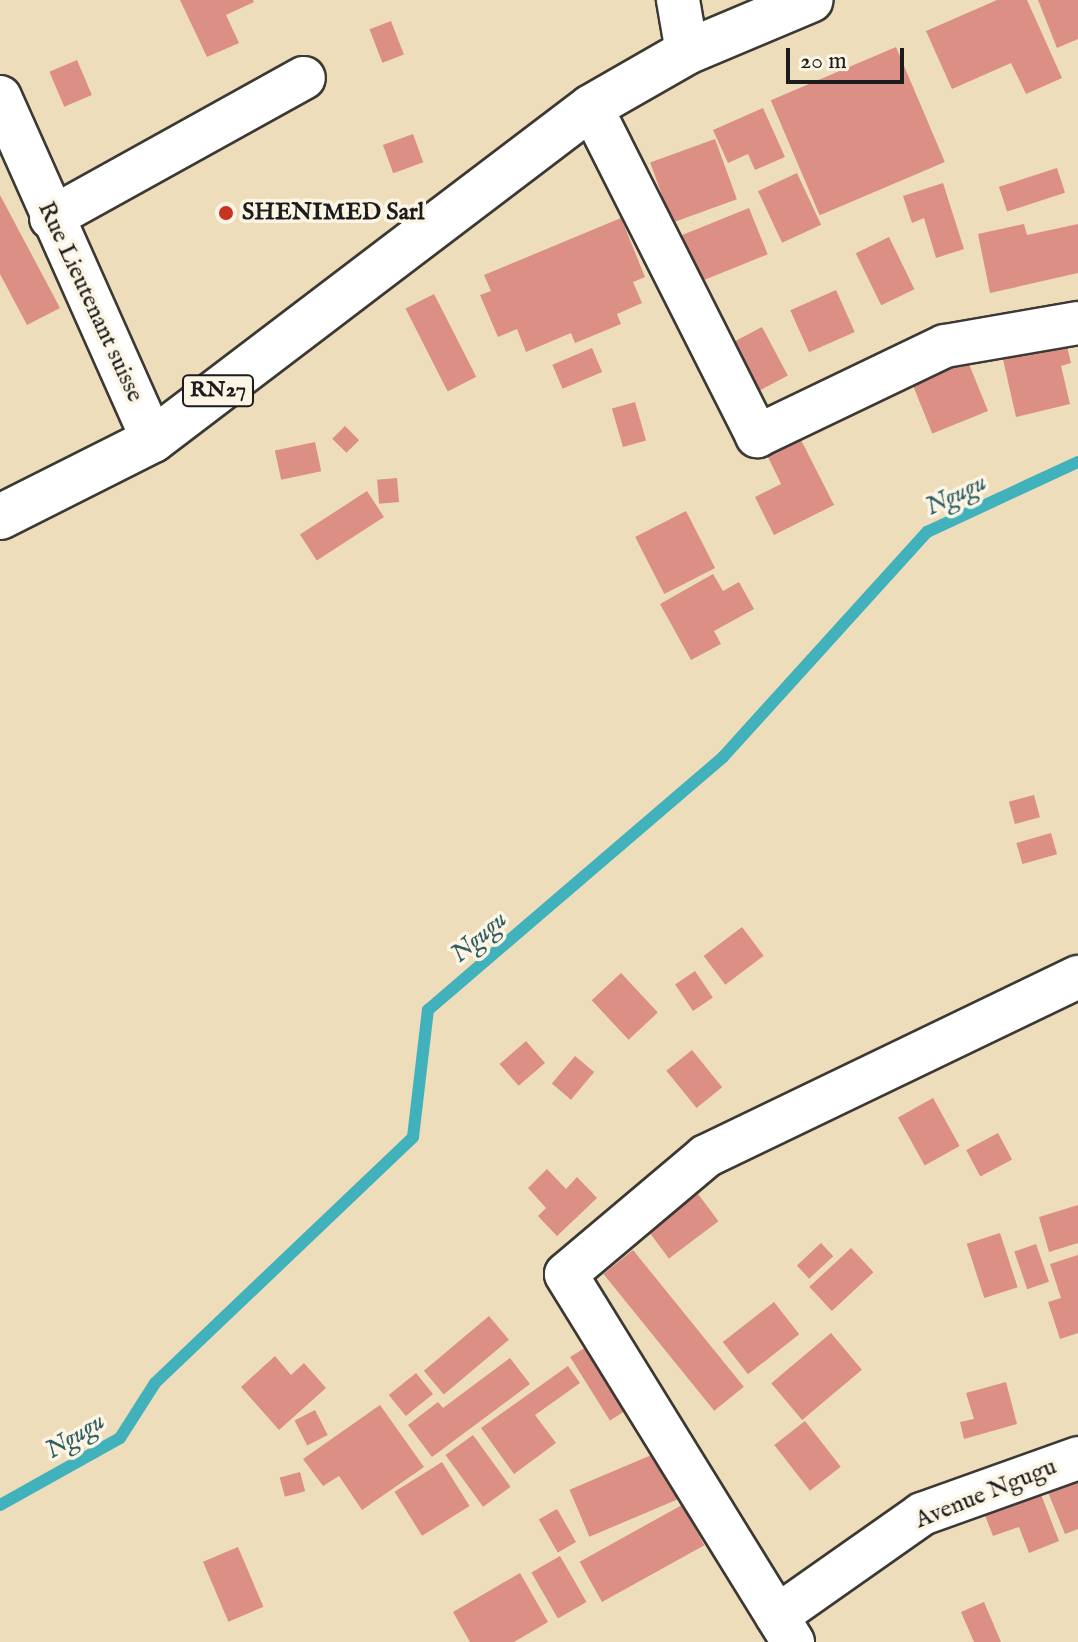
<!DOCTYPE html>
<html>
<head>
<meta charset="utf-8">
<style>
	body { margin:0 }
	#map { position:relative; width:1078px; height:1642px; overflow:hidden; background:#eeddba; font-family:"IM FELL English",serif }
	div>[style] { position:absolute }
	[style*='--x'] { left:calc(var(--x)*1px); top:calc(var(--y)*1px); width:calc(var(--w)*1px); rotate:calc(var(--a)*1deg) }
	.stream>* { height:12px; margin:-6px; padding:0 6px; transform-origin:6px; border-radius:6px; background:#41b1bc }
	.building>* { inset:0; background:#db8f85; transform-origin:0 0 }
	.roads { filter:drop-shadow(2px 0 #3c3934) drop-shadow(-2px 0 #3c3934) drop-shadow(0 2px #3c3934) drop-shadow(0 -2px #3c3934) }
	.minor>* { height:42px; margin:-21px; padding:0 21px; transform-origin:21px; border-radius:21px; background:#fff }
	.major>* { height:44px; margin:-22px; padding:0 22px; transform-origin:22px; border-radius:22px; background:#fff }
	.dots>* { width:22px; height:22px; translate:-50% -50%; box-sizing:border-box; border:4px solid #fcf5e5; border-radius:50% }
	span { translate:-50% -50%; white-space:nowrap; text-align:center; line-height:1.15; -webkit-text-stroke:7px #fcf5e5; paint-order:stroke }
	.shield-label span { padding:2px 6px; background:#fcf5e5; border:2px solid; border-radius:6px; -webkit-text-stroke-width:0 }
	.shield-label { font-size:22px; color:#1c1c1c; font-weight:700 }
	.poi-label { font-size:24px; color:#1c1c1c; font-weight:700 }
	.left { translate:0 -50%; text-align:left }
	.street-label { font-size:24px; color:#1c1c1c }
	.water-label { font-size:26px; color:#2d5f64; font-style:italic }
	.scale { position:absolute; left:786px; top:48px; width:118px; height:36px; box-sizing:border-box; border:4px solid #1c1c1c; border-top:0; padding-left:10px; font-size:24px; line-height:28px; white-space:nowrap; color:#1c1c1c; -webkit-text-stroke:6px #fcf5e5; paint-order:stroke }
</style>
</head>
<body>
<div id="map">
	<div class="stream">
		<i style="--x:0;--y:1505;--w:137;--a:-29.2"></i>
		<i style="--x:120;--y:1438;--w:65;--a:-57.5"></i>
		<i style="--x:155;--y:1383;--w:356;--a:-43.6"></i>
		<i style="--x:413;--y:1137;--w:128;--a:-83.3"></i>
		<i style="--x:428;--y:1010;--w:389;--a:-40.6"></i>
		<i style="--x:723;--y:757;--w:304;--a:-47.8"></i>
		<i style="--x:927;--y:532;--w:166;--a:-24.9"></i>
	</div>
	<div class="building">
		<i style="clip-path:polygon(180px 0,253px 0,254px 2px,226px 15px,239px 43px,207px 57px)"></i>
		<i style="clip-path:polygon(997px 0,1027px 0,1062px 78px,1026px 94px,1011px 63px,952px 89px,926px 31px)"></i>
		<i style="clip-path:polygon(1038px 0,1078px 0,1078px 39px,1057px 48px)"></i>
		<i style="left:391px;top:21px;width:36px;height:23px;rotate:69deg"></i>
		<i style="left:896px;top:47px;width:125px;height:136px;rotate:67deg"></i>
		<i style="left:77px;top:60px;width:38px;height:30px;rotate:67deg"></i>
		<i style="clip-path:polygon(763px 108px,785px 157px,755px 170px,748px 154px,728px 163px,713px 130px)"></i>
		<i style="left:413px;top:134px;width:30px;height:32px;rotate:70deg"></i>
		<i style="left:715px;top:139px;width:64px;height:69px;rotate:70deg"></i>
		<i style="left:1057px;top:168px;width:26px;height:61px;rotate:72deg"></i>
		<i style="left:797px;top:173px;width:57px;height:43px;rotate:65deg"></i>
		<i style="clip-path:polygon(943px 183px,964px 249px,936px 258px,924px 218px,912px 223px,903px 196px)"></i>
		<i style="clip-path:polygon(0 195px,60px 308px,27px 325px,0 274px)"></i>
		<i style="left:749px;top:208px;width:50px;height:72px;rotate:68deg"></i>
		<i style="clip-path:polygon(621px 218px,645px 277px,633px 282px,642px 303px,617px 314px,621px 324px,575px 343px,571px 333px,526px 352px,517px 329px,498px 337px,480px 295px,491px 291px,484px 275px)"></i>
		<i style="clip-path:polygon(1024px 224px,1027px 235px,1078px 224px,1078px 273px,990px 293px,978px 234px)"></i>
		<i style="left:889px;top:237px;width:58px;height:37px;rotate:64deg"></i>
		<i style="left:836px;top:290px;width:46px;height:50px;rotate:66deg"></i>
		<i style="left:434px;top:294px;width:93px;height:32px;rotate:63deg"></i>
		<i style="clip-path:polygon(1059px 313px,1071px 363px,1061px 366px,1070px 404px,1016px 417px,996px 328px)"></i>
		<i style="left:762px;top:327px;width:55px;height:37px;rotate:62deg"></i>
		<i style="left:592px;top:348px;width:26px;height:43px;rotate:67deg"></i>
		<i style="left:967px;top:359px;width:56px;height:60px;rotate:68deg"></i>
		<i style="left:635px;top:402px;width:40px;height:24px;rotate:74deg"></i>
		<i style="left:345px;top:426px;width:20px;height:18px;rotate:45deg"></i>
		<i style="clip-path:polygon(798px 434px,834px 505px,774px 535px,755px 497px,781px 484px,765px 451px)"></i>
		<i style="left:315px;top:442px;width:30px;height:41px;rotate:78deg"></i>
		<i style="left:397px;top:478px;width:24px;height:20px;rotate:85deg"></i>
		<i style="left:367px;top:491px;width:31px;height:80px;rotate:57deg"></i>
		<i style="left:686px;top:511px;width:64px;height:57px;rotate:63deg"></i>
		<i style="clip-path:polygon(713px 574px,723px 591px,739px 582px,754px 609px,714px 631px,721px 644px,691px 660px,660px 604px)"></i>
		<i style="left:1034px;top:795px;width:23px;height:26px;rotate:75deg"></i>
		<i style="left:1051px;top:833px;width:22px;height:36px;rotate:74deg"></i>
		<i style="left:742px;top:927px;width:36px;height:48px;rotate:53deg"></i>
		<i style="left:695px;top:971px;width:32px;height:24px;rotate:56deg"></i>
		<i style="left:621px;top:973px;width:54px;height:40px;rotate:47deg"></i>
		<i style="left:526px;top:1041px;width:29px;height:35px;rotate:49deg"></i>
		<i style="left:692px;top:1050px;width:48px;height:33px;rotate:51deg"></i>
		<i style="left:575px;top:1056px;width:25px;height:36px;rotate:40deg"></i>
		<i style="left:933px;top:1098px;width:55px;height:40px;rotate:61deg"></i>
		<i style="left:998px;top:1133px;width:30px;height:36px;rotate:62deg"></i>
		<i style="clip-path:polygon(547px 1169px,566px 1189px,577px 1177px,597px 1198px,557px 1236px,538px 1216px,546px 1208px,528px 1188px)"></i>
		<i style="left:698px;top:1194px;width:34px;height:62px;rotate:53deg"></i>
		<i style="clip-path:polygon(1078px 1205px,1078px 1243px,1049px 1252px,1039px 1217px)"></i>
		<i style="left:1000px;top:1233px;width:57px;height:35px;rotate:72deg"></i>
		<i style="left:821px;top:1243px;width:18px;height:33px;rotate:47deg"></i>
		<i style="left:1036px;top:1244px;width:40px;height:23px;rotate:71deg"></i>
		<i style="left:851px;top:1248px;width:33px;height:57px;rotate:47deg"></i>
		<i style="left:633px;top:1250px;width:176px;height:38px;rotate:51deg"></i>
		<i style="clip-path:polygon(1078px 1255px,1078px 1333px,1060px 1339px,1048px 1302px,1061px 1298px,1050px 1264px)"></i>
		<i style="left:774px;top:1302px;width:41px;height:65px;rotate:52deg"></i>
		<i style="left:489px;top:1316px;width:31px;height:85px;rotate:50deg"></i>
		<i style="left:831px;top:1333px;width:48px;height:78px;rotate:50deg"></i>
		<i style="left:599px;top:1339px;width:75px;height:34px;rotate:58deg"></i>
		<i style="clip-path:polygon(275px 1356px,291px 1375px,304px 1363px,326px 1388px,279px 1430px,241px 1387px)"></i>
		<i style="clip-path:polygon(510px 1358px,530px 1384px,432px 1457px,408px 1425px,438px 1402px,443px 1408px)"></i>
		<i style="clip-path:polygon(568px 1366px,580px 1383px,535px 1415px,556px 1443px,514px 1474px,481px 1428px)"></i>
		<i style="left:416px;top:1373px;width:27px;height:35px;rotate:51deg"></i>
		<i style="clip-path:polygon(1006px 1382px,1017px 1424px,964px 1439px,960px 1422px,974px 1419px,966px 1393px)"></i>
		<i style="clip-path:polygon(380px 1405px,424px 1467px,362px 1510px,339px 1476px,323px 1486px,303px 1459px)"></i>
		<i style="left:315px;top:1410px;width:28px;height:23px;rotate:63deg"></i>
		<i style="left:805px;top:1421px;width:58px;height:39px;rotate:52deg"></i>
		<i style="left:473px;top:1435px;width:64px;height:34px;rotate:54deg"></i>
		<i style="left:668px;top:1448px;width:51px;height:107px;rotate:67deg"></i>
		<i style="left:442px;top:1462px;width:52px;height:56px;rotate:58deg"></i>
		<i style="left:300px;top:1472px;width:20px;height:21px;rotate:75deg"></i>
		<i style="clip-path:polygon(1078px 1472px,1078px 1529px,1065px 1534px,1045px 1485px)"></i>
		<i style="clip-path:polygon(1037px 1484px,1059px 1541px,1029px 1553px,1019px 1527px,993px 1536px,981px 1505px)"></i>
		<i style="left:682px;top:1505px;width:46px;height:117px;rotate:61deg"></i>
		<i style="left:557px;top:1509px;width:38px;height:21px;rotate:60deg"></i>
		<i style="left:238px;top:1547px;width:65px;height:38px;rotate:67deg"></i>
		<i style="left:560px;top:1556px;width:53px;height:33px;rotate:60deg"></i>
		<i style="clip-path:polygon(520px 1573px,548px 1622px,514px 1642px,470px 1642px,453px 1612px)"></i>
		<i style="clip-path:polygon(984px 1602px,1001px 1642px,974px 1642px,961px 1612px)"></i>
	</div>
	<div class="roads">
		<div class="minor">
			<i style="--x:678;--y:0;--w:53;--a:80.2"></i>
			<i style="--x:0;--y:97;--w:376;--a:66"></i>
			<i style="--x:591;--y:107;--w:369;--a:63.2"></i>
			<i style="--x:757;--y:436;--w:208;--a:-25.6"></i>
			<i style="--x:945;--y:346;--w:135;--a:-9.8"></i>
			<i style="--x:51;--y:218;--w:289;--a:-29"></i>
			<i style="--x:777;--y:1616;--w:177;--a:-35.1"></i>
			<i style="--x:922;--y:1514;--w:166;--a:-19.7"></i>
			<i style="--x:793;--y:1642;--w:432;--a:-121.7"></i>
			<i style="--x:566;--y:1274;--w:183;--a:-40.1"></i>
			<i style="--x:706;--y:1156;--w:413;--a:-25.7"></i>
		</div>
		<div class="major">
			<i style="--x:0;--y:517;--w:171;--a:-26.7"></i>
			<i style="--x:153;--y:440;--w:550;--a:-37.24"></i>
			<i style="--x:591;--y:107;--w:111;--a:-29.8"></i>
			<i style="--x:687;--y:52;--w:134;--a:-22.8"></i>
		</div>
	</div>
	<div class="dots">
		<i style="left:226px;top:213px;background:#c8321e"></i>
	</div>
	<div class="shield-label">
		<span style="left:218px;top:391px">RN27</span>
	</div>
	<div class="poi-label">
		<span class="left" style="left:242px;top:213px">SHENIMED Sarl</span>
	</div>
	<div class="street-label">
		<span style="left:90px;top:302px;rotate:65deg">Rue Lieutenant suisse</span>
		<span style="left:986px;top:1494px;rotate:-22deg">Avenue Ngugu</span>
	</div>
	<div class="water-label">
		<span style="left:956px;top:495px;rotate:-26deg">Ngugu</span>
		<span style="left:479px;top:937px;rotate:-41deg">Ngugu</span>
		<span style="left:75px;top:1436px;rotate:-32deg">Ngugu</span>
	</div>
	<div class="scale">20 m</div>
</div>
</body>
</html>
